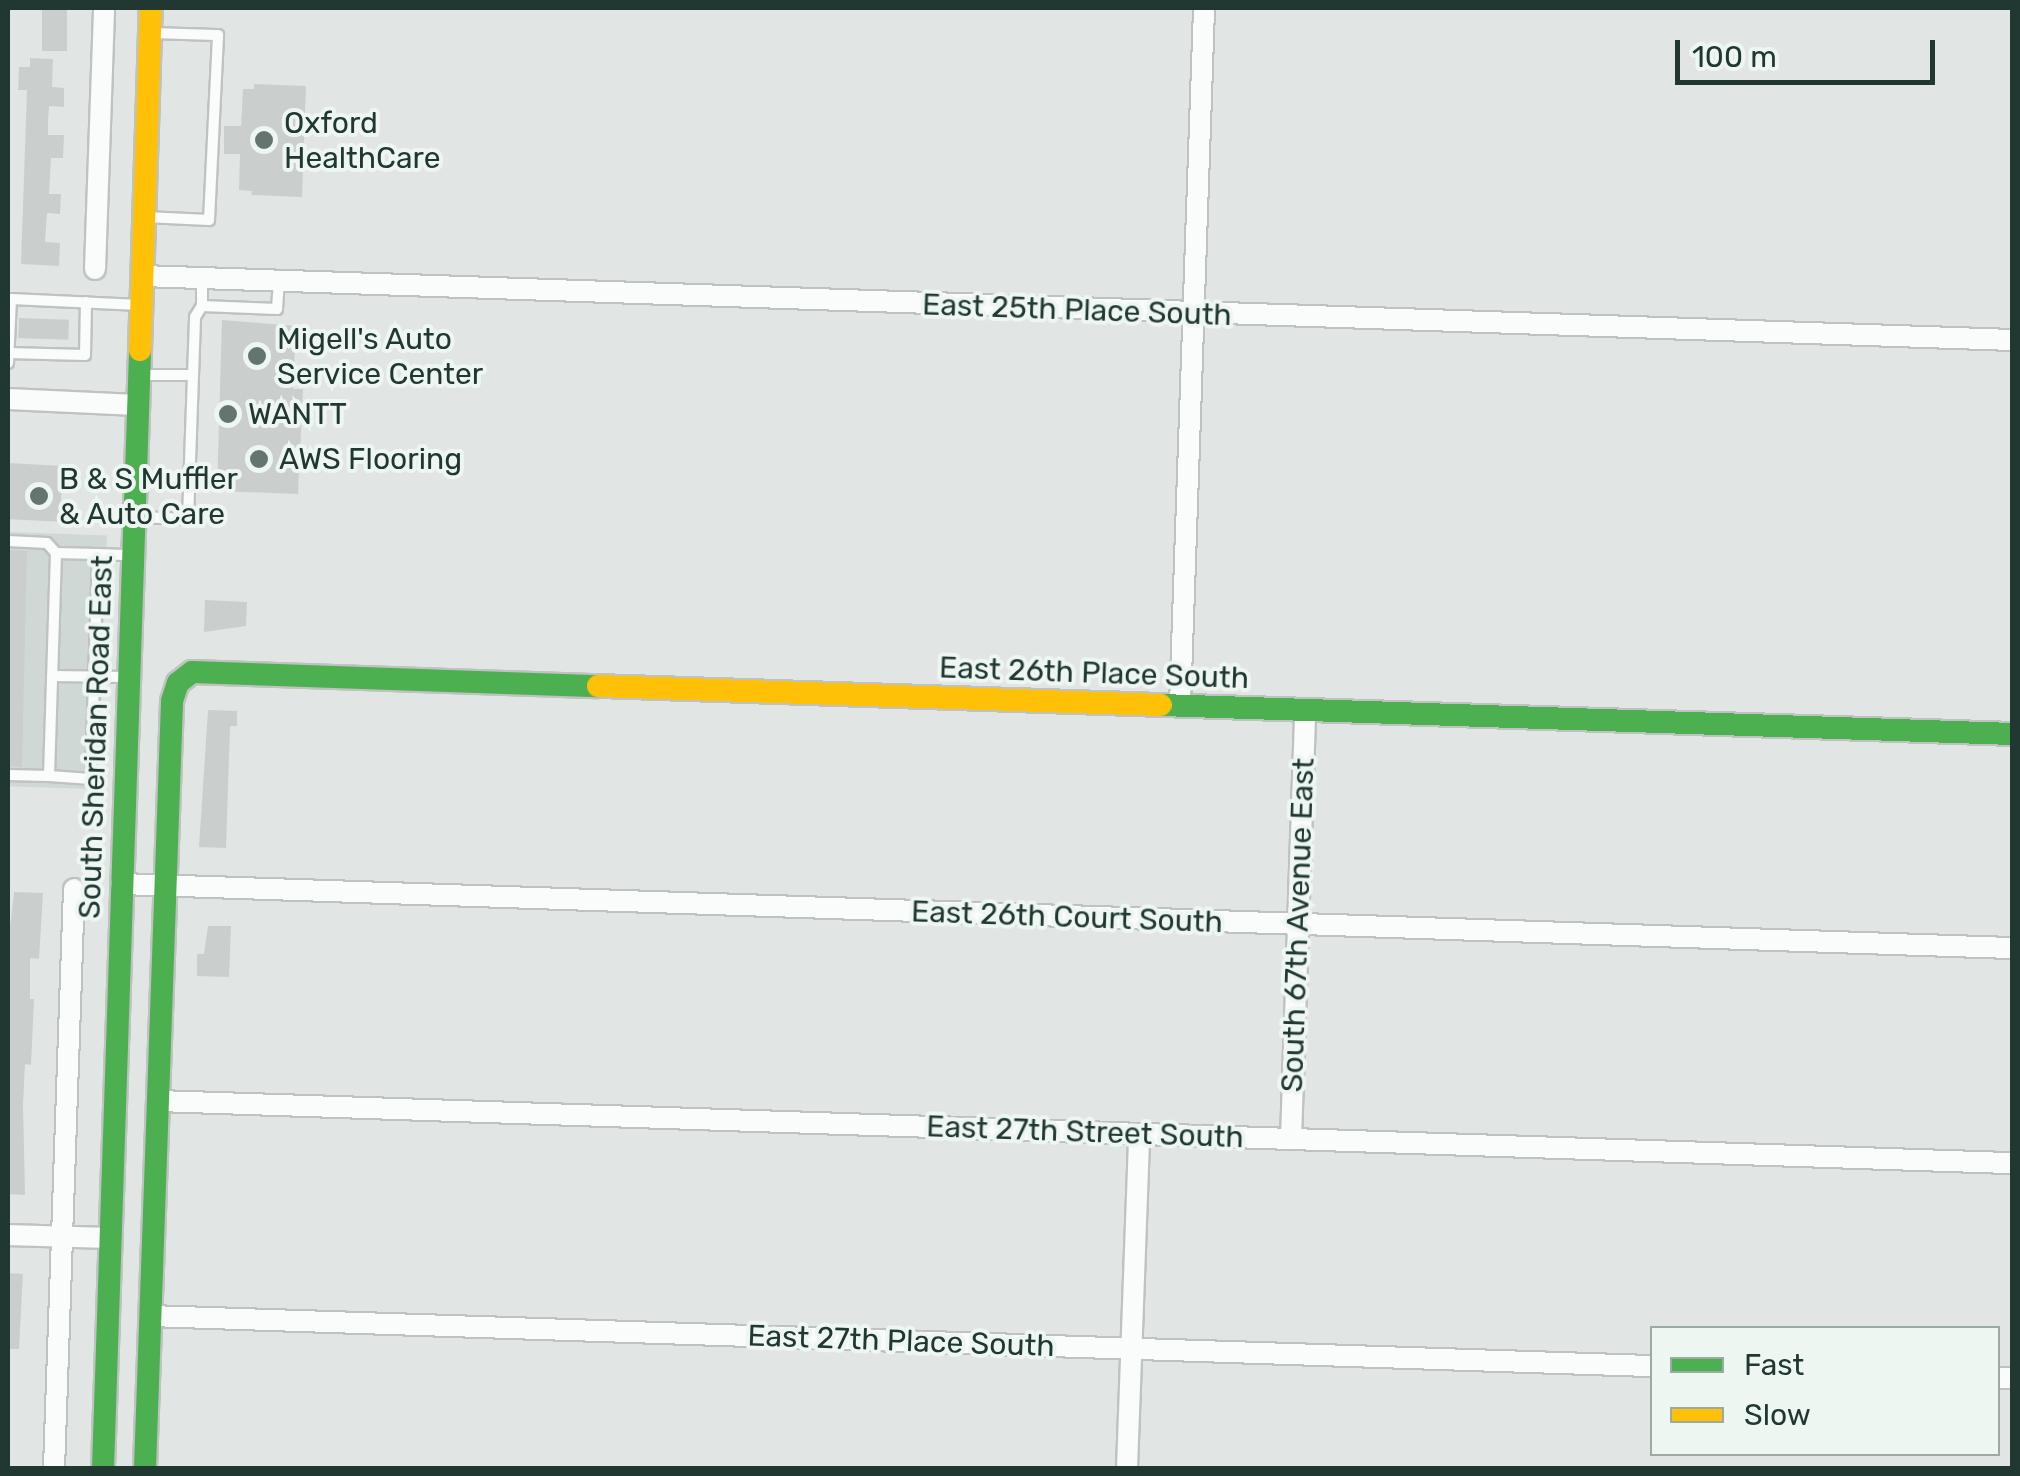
<!DOCTYPE html>
<html>
<head>
<meta charset="utf-8">
<style>
	body { margin:0 }
	#map { position:relative; width:2020px; height:1476px; overflow:hidden; background:#e1e6e4; font-family:Rubik,sans-serif }
	div>[style] { position:absolute }
	[style*='--x'] { left:calc(var(--x)*1px); top:calc(var(--y)*1px); width:calc(var(--w)*1px); rotate:calc(var(--a)*1deg) }
	.built>* { inset:0; background:#cfd8d4; transform-origin:0 0 }
	.building>* { inset:0; background:#cacfcd; transform-origin:0 0 }
	.roads { filter:drop-shadow(2px 0 #bec3c1) drop-shadow(-2px 0 #bec3c1) drop-shadow(0 2px #bec3c1) drop-shadow(0 -2px #bec3c1) }
	.lane>* { height:10px; margin:-5px; padding:0 5px; transform-origin:5px; border-radius:5px; background:#fafbfb }
	.street>* { height:20px; margin:-10px; padding:0 10px; transform-origin:10px; border-radius:10px; background:#fafbfb }
	.fast>* { height:22px; margin:-11px; padding:0 11px; transform-origin:11px; border-radius:11px; background:#4caf50 }
	.slow>* { height:22px; margin:-11px; padding:0 11px; transform-origin:11px; border-radius:11px; background:#ffc107 }
	.dots>* { width:28px; height:28px; translate:-50% -50%; box-sizing:border-box; border:5px solid #eef6f2; border-radius:50% }
	span { translate:-50% -50%; white-space:nowrap; text-align:center; line-height:1.15; -webkit-text-stroke:8px #eef6f2; paint-order:stroke }
	.poi-label { font-size:30px; color:#213832 }
	.left { translate:0 -50%; text-align:left }
	.street-label { font-size:30px; color:#213832 }
	.frame { position:absolute; inset:0; border:10px solid #213832; pointer-events:none }
	.legend { position:absolute; left:1650px; top:1326px; width:350px; height:130px; box-sizing:border-box; background:#eef6f2; border:2px solid #9caaa5; margin:0; padding:12px 18px; list-style:none; font-size:30px; color:#213832 }
	.legend li { display:flex; align-items:center; gap:20px; height:50px }
	.legend b { width:50px; border:2px solid #9caaa5 }
	.scale { position:absolute; left:1675px; top:40px; width:260px; height:45px; box-sizing:border-box; border:5px solid #213832; border-top:0; padding-left:12px; font-size:30px; line-height:35px; white-space:nowrap; color:#213832; -webkit-text-stroke:8px #eef6f2; paint-order:stroke }
</style>
</head>
<body>
<div id="map">
	<div class="built">
		<i style="left:8px;top:532px;width:99px;height:254px;rotate:2deg"></i>
	</div>
	<div class="building">
		<i style="left:42px;top:8px;width:25px;height:43px"></i>
		<i style="clip-path:polygon(30px 58px,53px 59px,52px 87px,64px 88px,64px 107px,49px 106px,48px 122px,48px 135px,64px 135px,63px 158px,51px 158px,49px 194px,61px 194px,60px 214px,47px 213px,45px 242px,60px 243px,59px 266px,21px 264px,27px 90px,18px 90px,19px 67px,30px 67px)"></i>
		<i style="clip-path:polygon(254px 84px,306px 86px,302px 197px,251px 195px,252px 191px,239px 190px,240px 154px,224px 154px,224px 126px,241px 126px,243px 89px,254px 89px)"></i>
		<i style="left:19px;top:318px;width:50px;height:20px;rotate:2deg"></i>
		<i style="clip-path:polygon(222px 320px,296px 326px,293px 389px,303px 389px,298px 494px,217px 491px)"></i>
		<i style="left:8px;top:463px;width:55px;height:56px;rotate:3deg"></i>
		<i style="clip-path:polygon(8px 550px,27px 551px,22px 767px,8px 766px)"></i>
		<i style="clip-path:polygon(205px 600px,247px 602px,246px 626px,204px 632px)"></i>
		<i style="clip-path:polygon(208px 710px,237px 711px,237px 726px,230px 726px,226px 848px,199px 847px)"></i>
		<i style="clip-path:polygon(14px 892px,43px 893px,39px 959px,30px 958px,30px 999px,34px 999px,31px 1065px,25px 1064px,23px 1105px,25px 1195px,8px 1194px,8px 946px)"></i>
		<i style="clip-path:polygon(208px 926px,231px 926px,229px 977px,197px 976px,197px 954px,204px 954px)"></i>
		<i style="clip-path:polygon(8px 1273px,23px 1274px,19px 1349px,8px 1349px)"></i>
	</div>
	<div class="roads">
		<div class="lane">
			<i style="--x:145;--y:217;--w:64;--a:2.7"></i>
			<i style="--x:209;--y:220;--w:185;--a:-87.2"></i>
			<i style="--x:218;--y:35;--w:68;--a:-178.3"></i>
			<i style="--x:202;--y:306;--w:75;--a:2.3"></i>
			<i style="--x:277;--y:309;--w:26;--a:-86"></i>
			<i style="--x:8;--y:353;--w:77;--a:1.5"></i>
			<i style="--x:85;--y:355;--w:53;--a:-88.9"></i>
			<i style="--x:8;--y:363;--w:64;--a:-87.3"></i>
			<i style="--x:11;--y:299;--w:129;--a:2.7"></i>
			<i style="--x:139;--y:375;--w:53;--a:0"></i>
			<i style="--x:135;--y:517;--w:53;--a:2.2"></i>
			<i style="--x:188;--y:519;--w:202;--a:-88"></i>
			<i style="--x:195;--y:317;--w:13;--a:-58"></i>
			<i style="--x:202;--y:306;--w:27;--a:-90"></i>
			<i style="--x:8;--y:541;--w:39;--a:3"></i>
			<i style="--x:47;--y:543;--w:13;--a:48"></i>
			<i style="--x:56;--y:553;--w:42;--a:1.4"></i>
			<i style="--x:98;--y:554;--w:225;--a:91.8"></i>
			<i style="--x:91;--y:779;--w:42;--a:-175.9"></i>
			<i style="--x:49;--y:776;--w:223;--a:-88.2"></i>
			<i style="--x:98;--y:554;--w:33;--a:2"></i>
			<i style="--x:52;--y:676;--w:74;--a:0.8"></i>
			<i style="--x:8;--y:775;--w:41;--a:1.4"></i>
		</div>
		<div class="street">
			<i style="--x:95;--y:269;--w:261;--a:-88"></i>
			<i style="--x:142;--y:276;--w:1871;--a:1.96"></i>
			<i style="--x:8;--y:399;--w:129;--a:2.7"></i>
			<i style="--x:1180;--y:706;--w:698;--a:-88.03"></i>
			<i style="--x:121;--y:884;--w:1892;--a:1.94"></i>
			<i style="--x:158;--y:1101;--w:1855;--a:1.92"></i>
			<i style="--x:1291;--y:1139;--w:429;--a:-88.1"></i>
			<i style="--x:8;--y:1235;--w:100;--a:1.7"></i>
			<i style="--x:150;--y:1316;--w:1503;--a:1.91"></i>
			<i style="--x:1998;--y:1378;--w:14;--a:0"></i>
			<i style="--x:54;--y:1468;--w:579;--a:-88.02"></i>
			<i style="--x:1127;--y:1468;--w:334;--a:-87.9"></i>
		</div>
		<div class="fast">
			<i style="--x:1161;--y:705;--w:851;--a:1.95"></i>
			<i style="--x:103;--y:1468;--w:1119;--a:-88.1"></i>
			<i style="--x:145;--y:1468;--w:767;--a:-87.98"></i>
			<i style="--x:172;--y:701;--w:19;--a:-72"></i>
			<i style="--x:178;--y:683;--w:18;--a:-38"></i>
			<i style="--x:192;--y:672;--w:406;--a:2"></i>
		</div>
		<div class="slow">
			<i style="--x:140;--y:350;--w:342;--a:-88.2"></i>
			<i style="--x:598;--y:686;--w:563;--a:1.93"></i>
		</div>
	</div>
	<div class="dots">
		<i style="left:264px;top:140px;background:#647570"></i>
		<i style="left:257px;top:356px;background:#647570"></i>
		<i style="left:228px;top:414px;background:#647570"></i>
		<i style="left:259px;top:459px;background:#647570"></i>
		<i style="left:39px;top:496px;background:#647570"></i>
	</div>
	<div class="poi-label">
		<span class="left" style="left:284px;top:140px">Oxford<br>HealthCare</span>
		<span class="left" style="left:277px;top:356px">Migell's Auto<br>Service Center</span>
		<span class="left" style="left:248px;top:414px">WANTT</span>
		<span class="left" style="left:279px;top:459px">AWS Flooring</span>
		<span class="left" style="left:59px;top:496px">B &amp; S Muffler<br>&amp; Auto Care</span>
	</div>
	<div class="street-label">
		<span style="left:1077px;top:310px;rotate:2deg">East 25th Place South</span>
		<span style="left:1094px;top:673px;rotate:2deg">East 26th Place South</span>
		<span style="left:96px;top:737px;rotate:-88deg">South Sheridan Road East</span>
		<span style="left:1067px;top:917px;rotate:2deg">East 26th Court South</span>
		<span style="left:1298px;top:925px;rotate:-88deg">South 67th Avenue East</span>
		<span style="left:1085px;top:1132px;rotate:2deg">East 27th Street South</span>
		<span style="left:901px;top:1341px;rotate:2deg">East 27th Place South</span>
	</div>
	<div class="frame"></div>
	<ul class="legend">
	<li><b style="height:12px;background:#4caf50"></b>Fast</li>
	<li><b style="height:12px;background:#ffc107"></b>Slow</li>
	</ul>
	<div class="scale">100 m</div>
</div>
</body>
</html>
